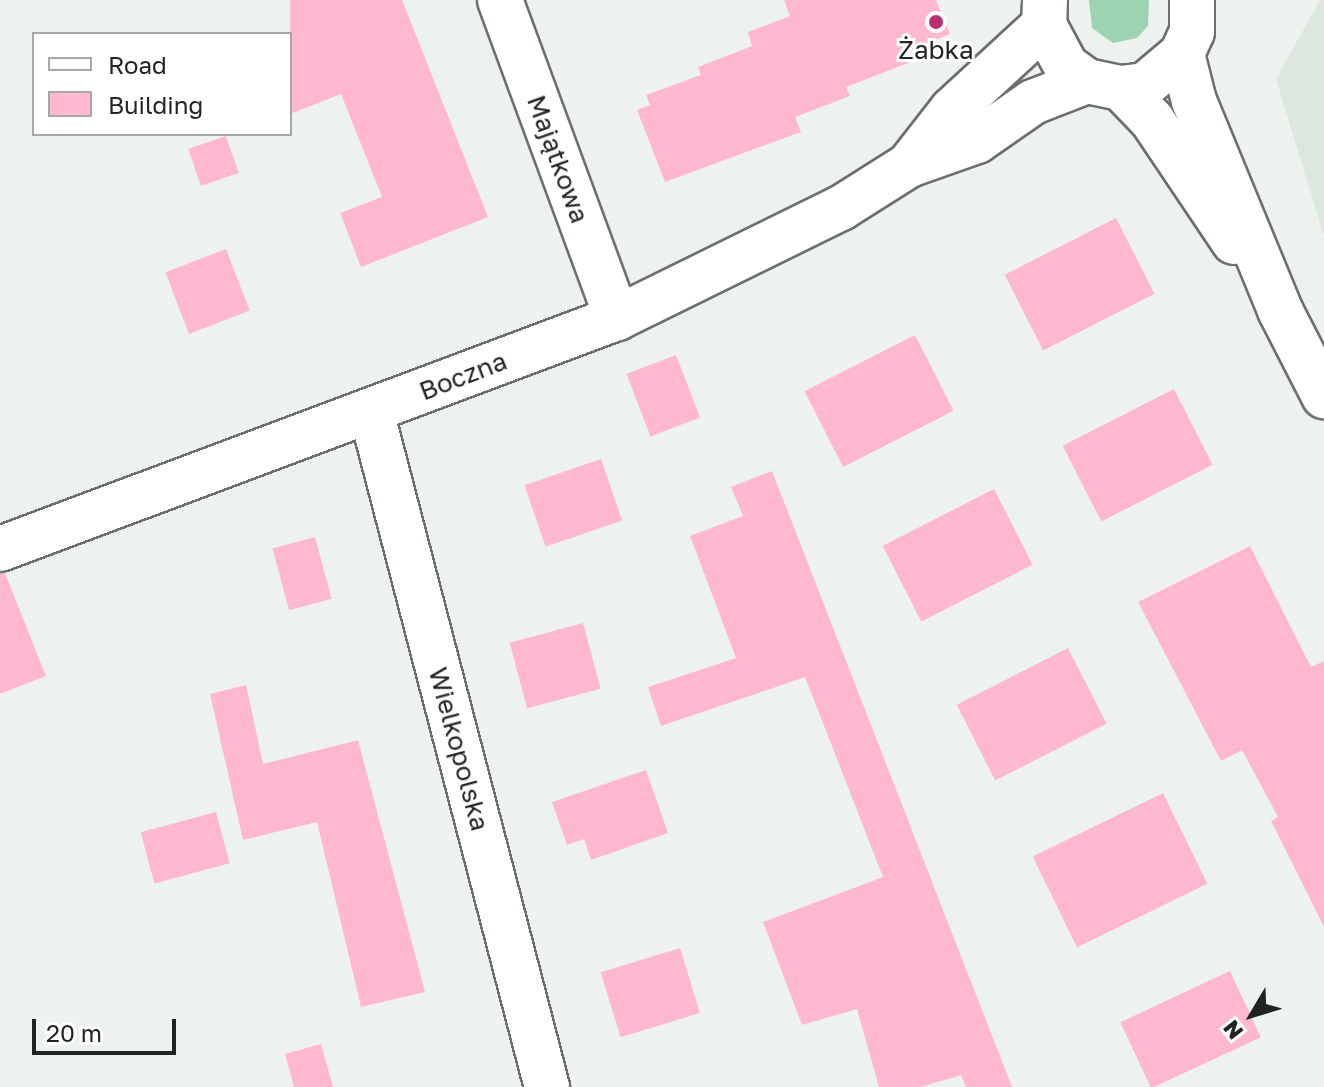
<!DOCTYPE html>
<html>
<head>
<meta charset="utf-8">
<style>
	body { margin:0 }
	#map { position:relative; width:1324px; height:1087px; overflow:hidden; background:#edf2ee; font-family:"Golos Text",sans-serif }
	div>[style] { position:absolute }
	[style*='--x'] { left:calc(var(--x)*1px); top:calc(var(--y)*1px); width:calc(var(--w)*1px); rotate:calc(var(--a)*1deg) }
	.built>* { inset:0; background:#dbe7df }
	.green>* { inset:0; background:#9dd3b0 }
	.building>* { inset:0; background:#ffb8d0; transform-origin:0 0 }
	.roads { filter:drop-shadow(2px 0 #6c6f6d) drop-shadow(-2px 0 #6c6f6d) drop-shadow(0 2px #6c6f6d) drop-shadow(0 -2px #6c6f6d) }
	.minor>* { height:44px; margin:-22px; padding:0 22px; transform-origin:22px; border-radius:22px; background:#fff }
	.dots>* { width:22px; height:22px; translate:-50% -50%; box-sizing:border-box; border:4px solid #fff; border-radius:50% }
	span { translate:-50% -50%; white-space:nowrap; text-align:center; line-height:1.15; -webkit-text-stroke:6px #fff; paint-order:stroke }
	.poi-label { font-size:26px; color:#222423 }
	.street-label { font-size:26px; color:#222423 }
	.legend { position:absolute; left:32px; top:32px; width:260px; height:104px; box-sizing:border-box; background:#fff; border:2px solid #a7a7a7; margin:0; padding:10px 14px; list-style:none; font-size:24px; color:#222423 }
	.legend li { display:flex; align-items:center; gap:16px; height:40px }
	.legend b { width:40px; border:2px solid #a7a7a7 }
	.north { position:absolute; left:1212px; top:975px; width:80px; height:80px; -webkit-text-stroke:6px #fff; paint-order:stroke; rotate:232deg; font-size:22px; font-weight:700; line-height:32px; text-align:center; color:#222423 }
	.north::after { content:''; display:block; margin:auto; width:28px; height:36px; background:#222423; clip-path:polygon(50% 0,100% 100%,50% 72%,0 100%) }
	.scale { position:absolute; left:32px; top:1019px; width:144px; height:36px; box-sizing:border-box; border:4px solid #222423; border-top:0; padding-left:10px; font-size:24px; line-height:28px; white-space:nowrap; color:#222423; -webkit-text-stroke:6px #fff; paint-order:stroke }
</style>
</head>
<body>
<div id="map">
	<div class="built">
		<i style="clip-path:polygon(1320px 0,1324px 0,1324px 236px,1276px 79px)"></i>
	</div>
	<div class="green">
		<i style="clip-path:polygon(1089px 0,1149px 0,1148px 26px,1137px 38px,1113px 43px,1092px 28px)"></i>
	</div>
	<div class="building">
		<i style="clip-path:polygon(290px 0,402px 0,488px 217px,361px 267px,340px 213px,382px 197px,341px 94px,290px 114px)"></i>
		<i style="clip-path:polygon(784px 0,936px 0,950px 34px,904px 52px,908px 63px,846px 87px,850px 96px,795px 117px,801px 132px,665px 182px,637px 110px,650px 105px,646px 95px,701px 75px,698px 67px,752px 46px,748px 32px,790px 16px)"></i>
		<i style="left:226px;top:136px;width:39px;height:40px;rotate:71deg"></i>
		<i style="left:1116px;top:218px;width:85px;height:125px;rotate:63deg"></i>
		<i style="left:226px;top:249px;width:66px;height:65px;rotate:69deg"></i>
		<i style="left:915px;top:335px;width:85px;height:124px;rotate:63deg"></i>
		<i style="left:676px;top:355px;width:67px;height:53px;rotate:69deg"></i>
		<i style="left:1174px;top:389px;width:85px;height:125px;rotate:63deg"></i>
		<i style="left:601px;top:459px;width:65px;height:81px;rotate:71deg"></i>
		<i style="clip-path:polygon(772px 471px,1012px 1087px,966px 1087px,961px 1075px,921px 1087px,879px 1087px,857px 1009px,802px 1025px,763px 922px,883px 877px,805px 677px,661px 726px,648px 687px,736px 658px,690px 536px,743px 516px,731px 487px)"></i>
		<i style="left:994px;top:489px;width:85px;height:125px;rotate:63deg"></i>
		<i style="left:315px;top:537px;width:64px;height:44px;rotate:75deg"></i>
		<i style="clip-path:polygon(1250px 546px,1311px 667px,1324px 661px,1324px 927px,1271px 821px,1278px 817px,1242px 750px,1221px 761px,1138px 602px)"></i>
		<i style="clip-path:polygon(0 573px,5px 573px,46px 676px,0 694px)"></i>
		<i style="left:583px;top:623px;width:68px;height:76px;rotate:75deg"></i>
		<i style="left:1068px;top:648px;width:85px;height:125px;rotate:63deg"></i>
		<i style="clip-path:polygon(246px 685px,263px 764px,358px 740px,425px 992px,361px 1007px,317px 822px,243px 840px,210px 694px)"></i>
		<i style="clip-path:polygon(646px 770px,668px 833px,591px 860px,584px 839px,567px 845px,552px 802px)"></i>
		<i style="left:1163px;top:793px;width:101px;height:145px;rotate:64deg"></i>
		<i style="left:216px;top:812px;width:53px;height:78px;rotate:75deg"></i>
		<i style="left:680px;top:948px;width:68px;height:83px;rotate:73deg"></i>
		<i style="left:1230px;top:971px;width:73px;height:121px;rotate:65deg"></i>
		<i style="clip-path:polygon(321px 1044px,333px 1087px,294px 1087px,285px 1054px)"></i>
	</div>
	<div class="roads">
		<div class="minor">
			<i style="--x:500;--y:0;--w:339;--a:69.8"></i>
			<i style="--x:1045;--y:0;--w:25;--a:92"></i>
			<i style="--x:1044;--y:25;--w:47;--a:61.8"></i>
			<i style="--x:1066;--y:66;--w:26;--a:36"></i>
			<i style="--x:1087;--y:81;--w:35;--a:12"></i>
			<i style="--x:1121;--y:88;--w:24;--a:-7"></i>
			<i style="--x:1145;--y:85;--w:48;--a:-40"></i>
			<i style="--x:1182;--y:54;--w:24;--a:-66"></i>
			<i style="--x:1192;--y:32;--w:32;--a:-90"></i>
			<i style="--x:1182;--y:54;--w:49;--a:75.7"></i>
			<i style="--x:1194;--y:101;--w:226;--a:67.6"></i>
			<i style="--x:1280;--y:310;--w:97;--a:62.9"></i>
			<i style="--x:1121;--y:88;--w:45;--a:45.9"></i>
			<i style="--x:1152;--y:120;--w:147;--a:56.1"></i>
			<i style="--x:909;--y:165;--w:70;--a:-52"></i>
			<i style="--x:952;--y:110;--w:125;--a:-42.7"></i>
			<i style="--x:371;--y:411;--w:699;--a:75.41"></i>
			<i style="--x:0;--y:549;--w:659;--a:-20.53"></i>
			<i style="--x:617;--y:318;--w:250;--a:-26.2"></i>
			<i style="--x:841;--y:208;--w:80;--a:-32.3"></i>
			<i style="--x:909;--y:165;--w:72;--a:-19.4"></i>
			<i style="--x:977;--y:141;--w:68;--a:-34.9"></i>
			<i style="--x:1033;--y:102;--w:58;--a:-21.3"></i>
		</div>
	</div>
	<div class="dots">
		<i style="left:936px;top:22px;background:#b8306f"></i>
	</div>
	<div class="poi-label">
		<span style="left:936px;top:50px">Żabka</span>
	</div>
	<div class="street-label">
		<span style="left:558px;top:159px;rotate:70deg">Majątkowa</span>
		<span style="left:463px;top:376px;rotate:-21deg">Boczna</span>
		<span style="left:459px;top:749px;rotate:75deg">Wielkopolska</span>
	</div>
	<ul class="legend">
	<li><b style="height:10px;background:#fff"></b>Road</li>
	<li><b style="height:22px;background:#ffb8d0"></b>Building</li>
	</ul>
	<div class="north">N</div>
	<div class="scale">20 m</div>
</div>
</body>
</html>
